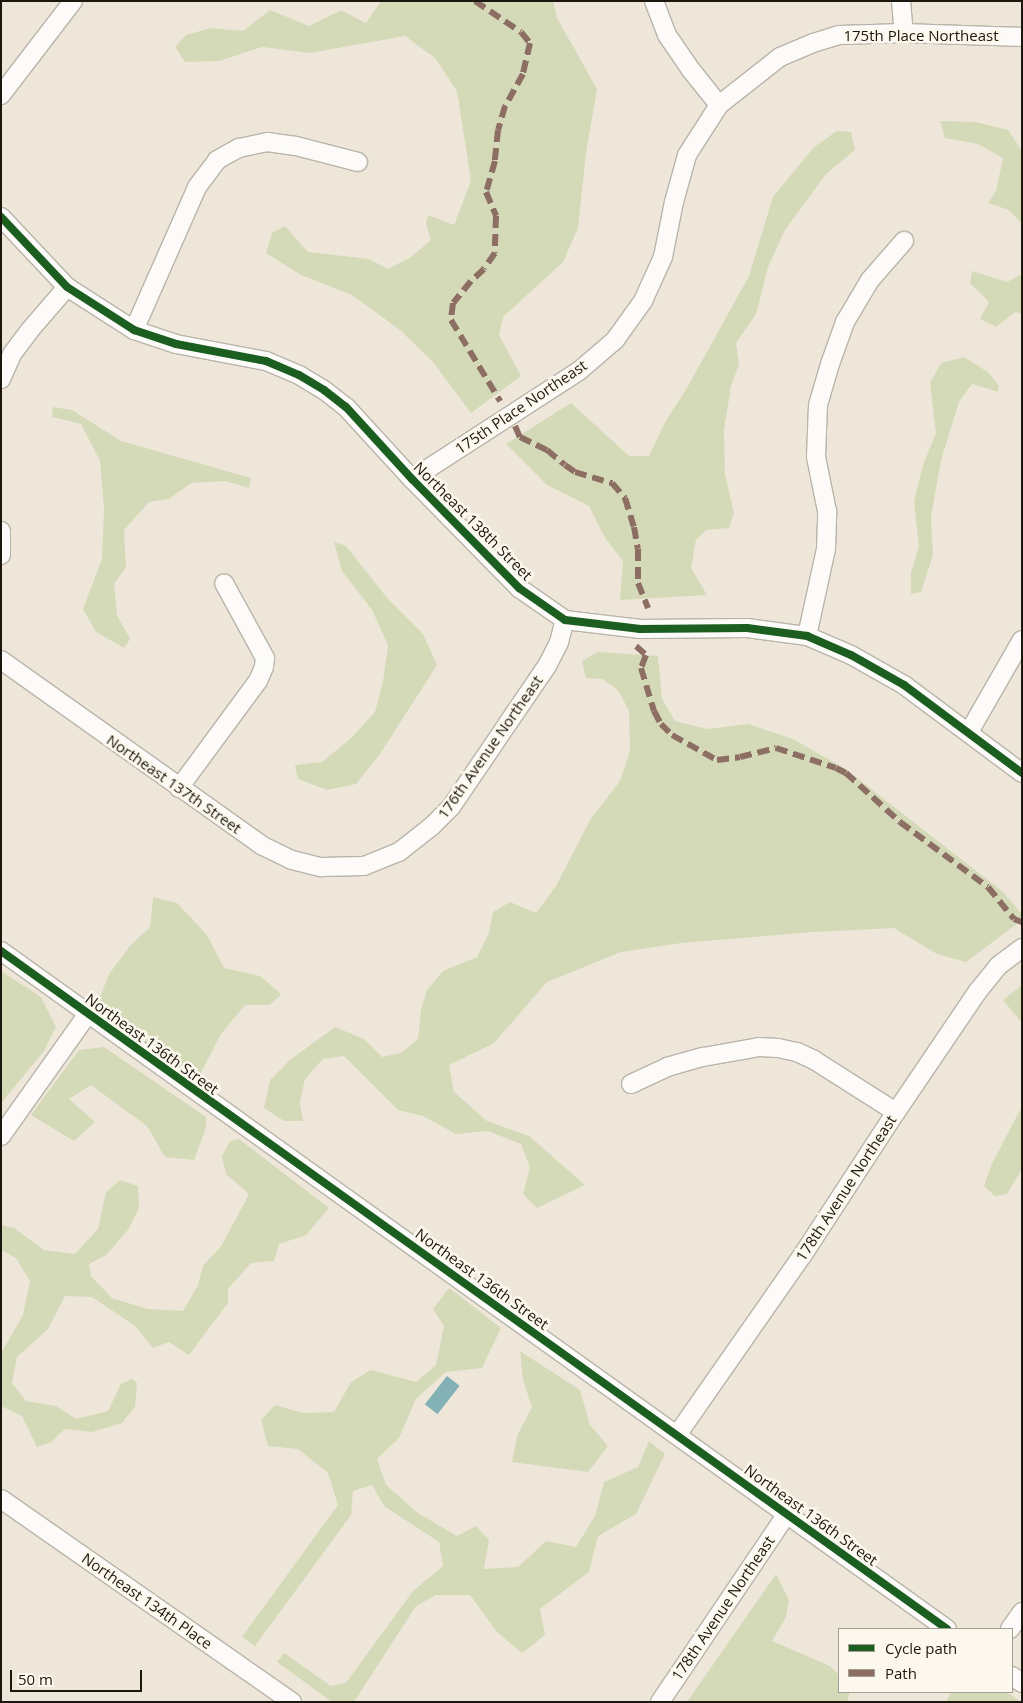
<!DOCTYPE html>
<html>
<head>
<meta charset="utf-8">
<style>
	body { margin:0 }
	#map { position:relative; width:1023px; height:1703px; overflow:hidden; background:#eee7d9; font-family:"Open Sans",sans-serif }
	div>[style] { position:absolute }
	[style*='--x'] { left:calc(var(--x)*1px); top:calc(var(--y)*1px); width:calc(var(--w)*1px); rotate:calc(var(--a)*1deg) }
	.green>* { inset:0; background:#d4dab8 }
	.water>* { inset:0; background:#83b1b6; transform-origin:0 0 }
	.roads { filter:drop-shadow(1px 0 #b9b4a9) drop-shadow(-1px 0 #b9b4a9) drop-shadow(0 1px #b9b4a9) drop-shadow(0 -1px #b9b4a9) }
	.minor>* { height:18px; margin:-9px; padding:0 9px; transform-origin:9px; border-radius:9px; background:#fcfbf9 }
	.quiet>* { height:6px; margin-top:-3px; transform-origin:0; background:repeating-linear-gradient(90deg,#8d6e63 0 12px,transparent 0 18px) }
	.cycleway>* { height:8px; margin:-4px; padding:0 4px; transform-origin:4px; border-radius:4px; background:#1b5e20 }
	span { translate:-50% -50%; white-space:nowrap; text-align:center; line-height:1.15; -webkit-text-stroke:5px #fdf8ee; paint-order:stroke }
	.street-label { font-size:15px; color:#1c170e }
	.frame { position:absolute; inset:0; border:2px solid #1c170e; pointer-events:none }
	.legend { position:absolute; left:838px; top:1628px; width:175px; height:65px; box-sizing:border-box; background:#fdf8ee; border:1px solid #a39e94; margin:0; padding:6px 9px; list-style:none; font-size:15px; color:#1c170e }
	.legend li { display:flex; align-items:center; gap:10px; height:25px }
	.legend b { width:25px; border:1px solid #a39e94 }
	.scale { position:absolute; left:10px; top:1670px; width:132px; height:22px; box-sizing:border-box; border:2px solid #1c170e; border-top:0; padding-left:6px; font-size:15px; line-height:18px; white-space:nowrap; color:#1c170e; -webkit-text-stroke:4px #fdf8ee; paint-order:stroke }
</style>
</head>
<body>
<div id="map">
	<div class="green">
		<i style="clip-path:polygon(381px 1px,553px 1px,557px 18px,597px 89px,586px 153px,578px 228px,563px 262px,503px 317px,499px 335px,521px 376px,471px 413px,433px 362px,400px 330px,352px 295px,301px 275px,266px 253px,272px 233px,285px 226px,308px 252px,369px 259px,388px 269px,411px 257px,431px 240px,426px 224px,428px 215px,454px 225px,471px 181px,457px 91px,435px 58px,405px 36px,310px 53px,262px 47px,219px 61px,185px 62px,175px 47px,186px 35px,211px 28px,243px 31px,270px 10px,309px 26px,341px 10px,366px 23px)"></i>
		<i style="clip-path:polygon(940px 121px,976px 122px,1008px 130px,1022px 151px,1022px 224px,1009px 210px,988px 203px,996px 191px,1003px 158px,978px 144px,945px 138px)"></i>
		<i style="clip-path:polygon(837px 131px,851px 132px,855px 150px,826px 174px,785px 230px,768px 267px,756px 314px,736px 343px,739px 365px,731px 386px,724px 430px,725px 474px,734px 513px,729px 528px,706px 530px,696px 540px,691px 568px,707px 595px,620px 600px,623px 561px,605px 538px,589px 506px,547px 485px,506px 444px,571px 403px,629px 456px,649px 456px,665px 422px,687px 388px,749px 276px,773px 197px,814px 147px)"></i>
		<i style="clip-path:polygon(972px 271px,1007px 282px,1022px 274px,1022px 314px,1015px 312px,996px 327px,980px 319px,989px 302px,970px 283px)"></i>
		<i style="clip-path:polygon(964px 357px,988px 372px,999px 386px,998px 392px,972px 384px,959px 402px,941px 460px,931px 517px,933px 555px,921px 592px,911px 594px,911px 572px,919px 547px,914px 501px,923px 465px,936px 433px,930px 383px,941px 363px)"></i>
		<i style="clip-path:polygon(53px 407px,72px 410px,121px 441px,251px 478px,249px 488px,225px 481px,191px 483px,169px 499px,149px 502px,124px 530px,126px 567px,114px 584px,117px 615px,130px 639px,124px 648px,96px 632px,83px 609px,102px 559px,104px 509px,100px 461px,81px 424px,52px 417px)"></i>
		<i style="clip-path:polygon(334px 542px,346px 546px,388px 599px,423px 634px,437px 665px,380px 754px,356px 784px,327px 790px,298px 779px,295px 765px,322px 762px,350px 739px,375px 712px,383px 682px,388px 645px,372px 610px,342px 571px)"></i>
		<i style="clip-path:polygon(598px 652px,658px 656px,662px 699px,675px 721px,707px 729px,748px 724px,793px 739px,844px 768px,1002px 891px,1022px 914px,1022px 920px,966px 962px,937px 954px,894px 928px,814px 932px,682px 943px,621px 952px,547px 982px,494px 1043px,449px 1065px,454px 1092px,487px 1121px,529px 1136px,585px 1185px,537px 1208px,523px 1194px,530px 1168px,521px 1144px,488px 1131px,456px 1134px,423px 1116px,398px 1110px,344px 1056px,323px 1059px,305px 1079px,300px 1102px,303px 1121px,284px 1121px,264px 1108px,270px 1080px,290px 1060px,335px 1027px,364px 1039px,382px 1057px,401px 1053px,418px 1039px,421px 1010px,427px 990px,443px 971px,477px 957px,489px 933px,493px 912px,510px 902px,536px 913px,556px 886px,590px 820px,620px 781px,630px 751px,629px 711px,618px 690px,602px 679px,586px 678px,582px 661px)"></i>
		<i style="clip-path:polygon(153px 897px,177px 903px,207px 935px,224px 968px,260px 976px,281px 994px,270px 1005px,245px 1005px,221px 1034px,197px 1080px,97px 1005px,109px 974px,130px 946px,150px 927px)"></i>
		<i style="clip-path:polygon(1px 971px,41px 997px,56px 1027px,44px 1051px,1px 1103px)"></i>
		<i style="clip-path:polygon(1022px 985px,1022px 1023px,1003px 1000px)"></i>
		<i style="clip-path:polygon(104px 1047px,206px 1117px,206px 1128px,194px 1160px,165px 1157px,147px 1126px,91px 1085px,69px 1099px,95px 1122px,74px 1141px,31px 1115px,79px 1050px)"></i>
		<i style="clip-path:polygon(1022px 1106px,1022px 1169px,1007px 1194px,995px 1196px,984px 1186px,991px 1166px)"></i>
		<i style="clip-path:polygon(239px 1139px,329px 1208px,306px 1235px,279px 1244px,274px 1261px,251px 1263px,228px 1289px,228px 1303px,189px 1355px,169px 1342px,153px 1348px,135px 1326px,92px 1297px,65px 1296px,48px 1329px,17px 1357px,12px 1383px,26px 1401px,56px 1406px,76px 1419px,108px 1411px,121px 1384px,132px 1379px,137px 1383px,135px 1407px,122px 1423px,92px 1432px,65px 1429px,51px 1442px,37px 1447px,22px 1416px,1px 1406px,1px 1353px,23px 1315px,30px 1281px,16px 1258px,1px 1250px,1px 1225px,14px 1228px,44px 1250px,75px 1254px,98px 1229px,106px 1192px,120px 1180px,138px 1186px,139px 1208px,128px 1230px,106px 1255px,89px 1264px,91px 1276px,112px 1298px,147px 1309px,183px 1311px,198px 1285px,203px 1266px,222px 1245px,249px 1194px,226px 1174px,222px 1156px,230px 1141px)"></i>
		<i style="clip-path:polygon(449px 1288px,501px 1328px,482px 1368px,446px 1372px,416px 1399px,399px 1438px,377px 1459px,386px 1485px,418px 1513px,457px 1536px,476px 1526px,489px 1540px,484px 1569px,518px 1567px,546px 1541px,576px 1547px,595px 1516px,604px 1482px,638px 1467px,649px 1441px,665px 1454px,636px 1514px,598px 1536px,589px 1572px,540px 1609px,545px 1635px,522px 1653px,497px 1632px,470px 1595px,436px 1595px,416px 1606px,354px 1702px,332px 1702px,277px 1662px,284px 1653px,331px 1686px,346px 1683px,413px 1591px,443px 1566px,439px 1542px,384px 1506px,372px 1485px,353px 1491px,351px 1515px,255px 1646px,242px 1637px,338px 1505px,328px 1473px,298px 1449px,268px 1446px,261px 1420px,275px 1405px,303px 1413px,334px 1412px,351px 1382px,371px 1370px,416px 1382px,436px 1365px,444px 1326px,433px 1309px)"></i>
		<i style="clip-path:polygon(520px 1351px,580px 1390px,590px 1425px,608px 1446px,588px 1472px,512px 1462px,517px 1436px,532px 1407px,523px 1380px)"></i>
		<i style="clip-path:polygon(776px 1574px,789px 1600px,786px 1617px,772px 1641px,830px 1666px,839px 1675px,839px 1692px,850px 1692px,847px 1702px,687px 1702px)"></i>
		<i style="clip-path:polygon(951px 1692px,1007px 1692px,1021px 1702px,946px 1702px)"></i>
	</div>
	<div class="water">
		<i style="left:447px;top:1376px;width:16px;height:36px;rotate:38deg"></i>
	</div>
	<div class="roads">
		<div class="minor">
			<i style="--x:654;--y:1;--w:36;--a:69"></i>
			<i style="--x:667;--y:35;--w:42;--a:55.6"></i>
			<i style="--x:691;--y:70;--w:45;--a:51.3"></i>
			<i style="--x:901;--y:1;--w:32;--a:85"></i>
			<i style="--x:1;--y:95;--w:118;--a:-52.5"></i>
			<i style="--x:1;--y:217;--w:96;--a:46.7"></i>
			<i style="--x:67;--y:287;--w:80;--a:32.7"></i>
			<i style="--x:134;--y:330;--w:44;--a:18.4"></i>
			<i style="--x:176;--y:344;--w:92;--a:10.7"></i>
			<i style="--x:266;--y:361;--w:36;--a:23"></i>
			<i style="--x:299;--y:375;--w:29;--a:31"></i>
			<i style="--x:324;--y:390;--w:28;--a:38"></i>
			<i style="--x:346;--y:407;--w:98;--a:47.5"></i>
			<i style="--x:412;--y:479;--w:153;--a:45.5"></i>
			<i style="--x:519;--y:588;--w:56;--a:34.8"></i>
			<i style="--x:565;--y:620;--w:76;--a:6.8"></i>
			<i style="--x:640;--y:629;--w:107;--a:-0.5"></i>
			<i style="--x:747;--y:628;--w:61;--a:7.6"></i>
			<i style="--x:807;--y:636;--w:48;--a:23.4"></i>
			<i style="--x:851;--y:655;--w:61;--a:29.5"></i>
			<i style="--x:904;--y:685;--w:147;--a:36.7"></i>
			<i style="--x:134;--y:330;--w:156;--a:-66.2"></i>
			<i style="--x:197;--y:187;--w:34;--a:-53"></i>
			<i style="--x:217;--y:160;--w:25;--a:-29"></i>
			<i style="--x:239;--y:148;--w:29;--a:-12"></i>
			<i style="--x:267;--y:142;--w:29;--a:8"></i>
			<i style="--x:296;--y:146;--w:64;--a:14.5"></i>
			<i style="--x:1;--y:379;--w:27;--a:-66"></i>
			<i style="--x:12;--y:354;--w:30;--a:-53"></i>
			<i style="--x:30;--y:330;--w:57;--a:-49.3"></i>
			<i style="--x:412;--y:479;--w:199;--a:-32.9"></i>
			<i style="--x:579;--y:371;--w:48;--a:-40.7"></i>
			<i style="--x:615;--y:340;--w:48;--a:-54.3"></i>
			<i style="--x:643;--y:301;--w:48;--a:-65.6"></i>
			<i style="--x:663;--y:257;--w:56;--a:-78.7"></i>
			<i style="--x:674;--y:202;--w:49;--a:-74.5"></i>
			<i style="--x:687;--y:155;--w:59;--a:-57.4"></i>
			<i style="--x:719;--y:105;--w:78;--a:-38.2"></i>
			<i style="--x:780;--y:57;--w:36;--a:-23"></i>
			<i style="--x:813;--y:43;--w:27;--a:-17"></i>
			<i style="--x:839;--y:35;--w:65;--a:-1.8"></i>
			<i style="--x:904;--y:33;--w:118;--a:1.9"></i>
			<i style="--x:1;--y:531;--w:24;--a:90"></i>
			<i style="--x:807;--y:636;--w:89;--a:-77.7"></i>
			<i style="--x:826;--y:549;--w:38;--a:-88"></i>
			<i style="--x:827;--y:511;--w:55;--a:-101.5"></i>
			<i style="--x:816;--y:457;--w:52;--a:-87.8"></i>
			<i style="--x:818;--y:405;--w:43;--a:-73.7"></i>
			<i style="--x:830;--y:364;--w:45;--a:-70.3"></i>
			<i style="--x:845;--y:322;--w:49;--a:-59.2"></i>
			<i style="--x:870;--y:280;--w:52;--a:-48.9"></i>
			<i style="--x:1;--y:660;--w:321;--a:35.4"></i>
			<i style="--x:263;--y:846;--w:32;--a:26"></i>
			<i style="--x:292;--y:860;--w:30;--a:14"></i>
			<i style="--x:321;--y:867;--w:43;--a:-1.3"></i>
			<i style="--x:364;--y:866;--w:38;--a:-22"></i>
			<i style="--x:399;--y:852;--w:42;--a:-38.2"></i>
			<i style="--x:432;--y:826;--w:27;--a:-45"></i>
			<i style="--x:451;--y:807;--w:171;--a:-55.8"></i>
			<i style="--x:547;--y:666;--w:27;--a:-63"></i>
			<i style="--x:559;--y:642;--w:23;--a:-75"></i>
			<i style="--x:969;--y:732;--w:106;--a:-60.1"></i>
			<i style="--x:179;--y:788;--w:133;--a:-53.6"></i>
			<i style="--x:258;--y:681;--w:15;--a:-67"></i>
			<i style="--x:264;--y:667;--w:9;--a:-84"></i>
			<i style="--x:265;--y:658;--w:85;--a:-118.7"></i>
			<i style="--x:1;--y:951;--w:1164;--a:35.63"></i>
			<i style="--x:631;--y:1084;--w:40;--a:-25"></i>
			<i style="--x:667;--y:1067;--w:37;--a:-16"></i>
			<i style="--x:703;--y:1057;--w:57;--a:-10.1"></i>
			<i style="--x:759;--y:1047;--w:19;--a:3"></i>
			<i style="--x:778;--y:1048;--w:19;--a:12"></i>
			<i style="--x:797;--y:1052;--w:19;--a:25"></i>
			<i style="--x:814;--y:1060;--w:97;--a:32.4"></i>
			<i style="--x:1;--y:1136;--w:148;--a:-54.6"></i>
			<i style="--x:677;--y:1435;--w:218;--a:-55.1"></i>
			<i style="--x:802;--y:1256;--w:172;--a:-56.9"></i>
			<i style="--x:896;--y:1112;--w:146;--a:-55.9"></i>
			<i style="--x:978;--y:991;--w:32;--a:-51"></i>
			<i style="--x:998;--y:966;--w:30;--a:-37"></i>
			<i style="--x:1;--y:1499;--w:355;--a:34.9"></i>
			<i style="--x:1010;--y:1629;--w:21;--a:-55"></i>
			<i style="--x:1012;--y:1676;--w:12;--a:35"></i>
			<i style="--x:660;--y:1702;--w:227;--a:-56"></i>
		</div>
	</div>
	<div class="quiet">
		<i style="--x:475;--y:1;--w:55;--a:34"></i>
		<i style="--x:521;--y:32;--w:14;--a:51"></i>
		<i style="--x:530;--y:43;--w:32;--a:103"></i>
		<i style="--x:523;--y:74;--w:37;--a:119"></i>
		<i style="--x:505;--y:106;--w:25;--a:106"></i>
		<i style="--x:498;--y:130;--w:31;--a:96"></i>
		<i style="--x:495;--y:161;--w:32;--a:106"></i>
		<i style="--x:486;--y:192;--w:26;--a:67"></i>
		<i style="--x:496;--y:216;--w:37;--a:92"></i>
		<i style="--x:495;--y:253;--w:19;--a:125"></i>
		<i style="--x:484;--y:269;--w:18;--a:137"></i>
		<i style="--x:471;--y:281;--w:28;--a:129"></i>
		<i style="--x:453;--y:303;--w:17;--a:97"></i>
		<i style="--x:451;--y:320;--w:95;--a:58.8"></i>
		<i style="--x:515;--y:426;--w:12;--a:66"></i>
		<i style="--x:520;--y:437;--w:30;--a:26"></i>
		<i style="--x:547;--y:450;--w:23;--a:40"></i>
		<i style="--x:565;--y:465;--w:12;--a:35"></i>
		<i style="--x:575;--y:472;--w:39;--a:17"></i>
		<i style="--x:612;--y:483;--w:20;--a:49"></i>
		<i style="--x:625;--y:498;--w:30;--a:73"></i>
		<i style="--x:634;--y:527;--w:22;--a:80"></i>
		<i style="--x:638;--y:549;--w:34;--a:90"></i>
		<i style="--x:638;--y:583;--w:27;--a:68"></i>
		<i style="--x:636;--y:646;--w:13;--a:42"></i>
		<i style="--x:646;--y:655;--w:14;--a:111"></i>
		<i style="--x:641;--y:668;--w:45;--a:73.2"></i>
		<i style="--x:654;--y:711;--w:15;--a:62"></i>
		<i style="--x:661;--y:724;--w:16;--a:45"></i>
		<i style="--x:672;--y:735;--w:51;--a:29.1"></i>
		<i style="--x:717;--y:760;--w:23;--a:-7"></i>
		<i style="--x:740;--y:757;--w:37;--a:-14"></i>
		<i style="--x:776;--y:748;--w:63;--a:18.4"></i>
		<i style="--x:836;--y:768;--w:11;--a:27"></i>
		<i style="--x:846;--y:773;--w:73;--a:42.2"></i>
		<i style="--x:900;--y:822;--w:109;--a:36.5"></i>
		<i style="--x:988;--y:887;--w:41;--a:50.9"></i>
		<i style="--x:1014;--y:919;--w:9;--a:21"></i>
	</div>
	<div class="cycleway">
		<i style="--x:1;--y:217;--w:96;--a:46.7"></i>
		<i style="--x:67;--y:287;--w:80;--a:32.7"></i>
		<i style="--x:134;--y:330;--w:44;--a:18.4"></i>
		<i style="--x:176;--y:344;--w:92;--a:10.7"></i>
		<i style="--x:266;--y:361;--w:36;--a:23"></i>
		<i style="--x:299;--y:375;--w:29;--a:31"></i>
		<i style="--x:324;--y:390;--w:28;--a:38"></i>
		<i style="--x:346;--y:407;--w:98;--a:47.5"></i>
		<i style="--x:412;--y:479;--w:153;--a:45.5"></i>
		<i style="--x:519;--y:588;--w:56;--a:34.8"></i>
		<i style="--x:565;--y:620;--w:76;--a:6.8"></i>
		<i style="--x:640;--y:629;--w:107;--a:-0.5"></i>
		<i style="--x:747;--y:628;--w:61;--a:7.6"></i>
		<i style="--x:807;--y:636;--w:48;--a:23.4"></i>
		<i style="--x:851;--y:655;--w:61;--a:29.5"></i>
		<i style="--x:904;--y:685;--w:147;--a:36.7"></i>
		<i style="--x:1;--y:951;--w:1164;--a:35.63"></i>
	</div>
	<div class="street-label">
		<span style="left:921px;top:36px">175th Place Northeast</span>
		<span style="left:521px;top:407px;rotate:-34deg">175th Place Northeast</span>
		<span style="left:473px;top:521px;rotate:45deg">Northeast 138th Street</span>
		<span style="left:490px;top:747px;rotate:-55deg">176th Avenue Northeast</span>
		<span style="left:174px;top:784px;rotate:35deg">Northeast 137th Street</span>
		<span style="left:152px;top:1044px;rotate:36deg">Northeast 136th Street</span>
		<span style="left:846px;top:1188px;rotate:-57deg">178th Avenue Northeast</span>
		<span style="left:482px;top:1279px;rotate:36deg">Northeast 136th Street</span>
		<span style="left:811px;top:1515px;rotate:36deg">Northeast 136th Street</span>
		<span style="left:147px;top:1601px;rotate:35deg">Northeast 134th Place</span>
		<span style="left:723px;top:1608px;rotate:-56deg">178th Avenue Northeast</span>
	</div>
	<div class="frame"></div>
	<ul class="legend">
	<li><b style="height:6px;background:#1b5e20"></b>Cycle path</li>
	<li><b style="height:6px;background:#8d6e63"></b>Path</li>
	</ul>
	<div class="scale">50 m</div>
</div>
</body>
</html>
